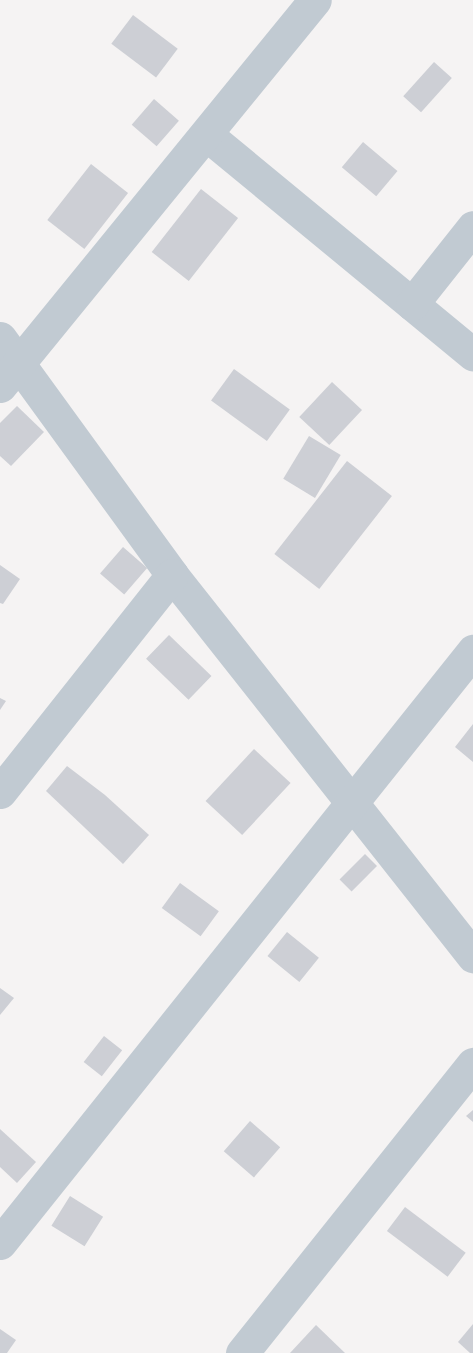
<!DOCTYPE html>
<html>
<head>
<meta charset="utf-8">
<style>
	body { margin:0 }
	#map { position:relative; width:473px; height:1353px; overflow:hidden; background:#f5f3f3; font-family:"PT Sans Narrow",sans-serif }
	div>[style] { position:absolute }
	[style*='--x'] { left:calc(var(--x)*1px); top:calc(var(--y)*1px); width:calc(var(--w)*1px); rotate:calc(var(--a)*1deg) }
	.building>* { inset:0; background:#cdcfd5; transform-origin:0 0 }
	.minor>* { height:33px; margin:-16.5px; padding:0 16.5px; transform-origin:16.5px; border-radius:16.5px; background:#c1cad2 }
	span { translate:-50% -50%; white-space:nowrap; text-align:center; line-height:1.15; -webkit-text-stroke:5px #fff; paint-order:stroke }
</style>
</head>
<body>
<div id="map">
	<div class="building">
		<i style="left:133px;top:15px;width:56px;height:36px;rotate:37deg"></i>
		<i style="left:434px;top:62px;width:24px;height:46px;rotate:42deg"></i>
		<i style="left:154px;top:99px;width:33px;height:34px;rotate:41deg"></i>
		<i style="left:363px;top:142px;width:45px;height:33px;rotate:40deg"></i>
		<i style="left:91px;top:164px;width:47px;height:71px;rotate:38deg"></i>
		<i style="left:201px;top:189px;width:47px;height:80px;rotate:38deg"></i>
		<i style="left:234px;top:369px;width:69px;height:39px;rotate:36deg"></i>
		<i style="left:332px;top:382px;width:41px;height:48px;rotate:43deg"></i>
		<i style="clip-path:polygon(17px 406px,44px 432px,11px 466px,0 456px,0 423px)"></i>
		<i style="left:309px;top:436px;width:37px;height:50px;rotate:31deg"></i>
		<i style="left:347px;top:461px;width:57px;height:118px;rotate:38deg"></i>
		<i style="left:123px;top:547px;width:32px;height:35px;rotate:41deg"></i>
		<i style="clip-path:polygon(0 565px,20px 579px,3px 604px,0 603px)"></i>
		<i style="left:169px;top:635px;width:59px;height:33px;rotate:44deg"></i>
		<i style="clip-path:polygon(0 698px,6px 701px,0 710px)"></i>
		<i style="clip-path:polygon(473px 724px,473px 762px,455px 747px)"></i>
		<i style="left:254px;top:749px;width:50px;height:71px;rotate:43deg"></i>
		<i style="clip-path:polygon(67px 766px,105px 795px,149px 835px,123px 864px,46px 791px)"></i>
		<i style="left:365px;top:854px;width:17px;height:36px;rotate:45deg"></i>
		<i style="left:180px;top:883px;width:48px;height:31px;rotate:36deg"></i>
		<i style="left:287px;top:932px;width:41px;height:31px;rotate:39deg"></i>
		<i style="clip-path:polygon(0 988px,14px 998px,0 1015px)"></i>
		<i style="left:104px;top:1036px;width:23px;height:33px;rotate:38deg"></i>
		<i style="clip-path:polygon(473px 1110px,473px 1122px,466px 1116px)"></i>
		<i style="left:250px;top:1121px;width:40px;height:40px;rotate:41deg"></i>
		<i style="clip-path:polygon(0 1129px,36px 1162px,17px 1183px,0 1167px)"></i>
		<i style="left:70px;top:1196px;width:39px;height:35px;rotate:32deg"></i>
		<i style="left:405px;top:1207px;width:76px;height:30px;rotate:37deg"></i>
		<i style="clip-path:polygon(473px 1324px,473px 1353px,470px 1353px,458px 1342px)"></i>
		<i style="clip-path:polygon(316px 1325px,345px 1353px,290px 1353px)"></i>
		<i style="clip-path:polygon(0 1329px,16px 1340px,7px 1353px,0 1353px)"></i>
	</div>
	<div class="minor">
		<i style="--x:207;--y:135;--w:345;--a:39.5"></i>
		<i style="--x:412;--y:304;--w:98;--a:-51.6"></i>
		<i style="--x:0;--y:338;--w:293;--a:54"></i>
		<i style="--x:172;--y:575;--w:486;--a:51.7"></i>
		<i style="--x:0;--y:386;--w:498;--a:-50.8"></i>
		<i style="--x:0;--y:792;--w:277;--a:-51.6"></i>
		<i style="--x:0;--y:1243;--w:758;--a:-51.38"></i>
		<i style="--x:242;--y:1353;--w:370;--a:-51.4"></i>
	</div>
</div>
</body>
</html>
